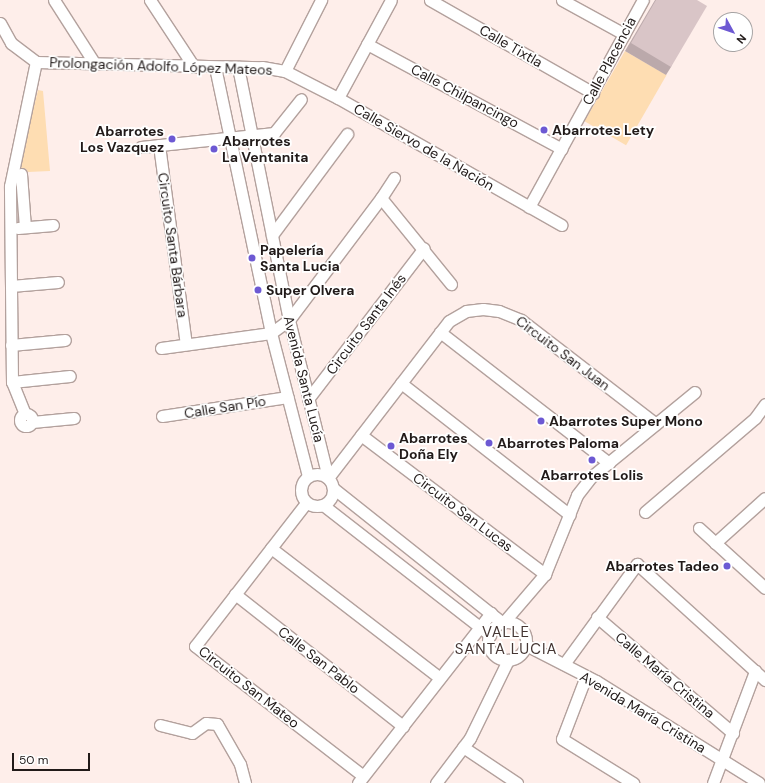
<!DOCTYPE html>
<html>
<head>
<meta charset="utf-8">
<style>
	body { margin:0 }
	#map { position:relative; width:765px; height:783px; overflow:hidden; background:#feeeea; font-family:"DM Sans",sans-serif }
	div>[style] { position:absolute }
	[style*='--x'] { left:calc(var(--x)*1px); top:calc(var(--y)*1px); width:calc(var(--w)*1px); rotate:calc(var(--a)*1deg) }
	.green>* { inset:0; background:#feddb2; transform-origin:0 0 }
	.roads { filter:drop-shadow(1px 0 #b3a19d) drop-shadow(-1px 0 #b3a19d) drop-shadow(0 1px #b3a19d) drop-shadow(0 -1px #b3a19d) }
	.minor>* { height:11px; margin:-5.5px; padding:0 5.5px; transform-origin:5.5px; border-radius:5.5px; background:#fff }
	.minor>.ring { margin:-5.5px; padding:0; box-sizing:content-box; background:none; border:11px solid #fff; border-radius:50% }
	.wall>* { inset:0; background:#bba9ab }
	.building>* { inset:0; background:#d9c5c7 }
	.dots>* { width:11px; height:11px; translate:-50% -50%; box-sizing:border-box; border:2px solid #fff; border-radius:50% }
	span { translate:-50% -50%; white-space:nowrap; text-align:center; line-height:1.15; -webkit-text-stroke:3.5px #fff; paint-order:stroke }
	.street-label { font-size:14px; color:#211a19 }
	.poi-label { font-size:14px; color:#211a19; font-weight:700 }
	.left { translate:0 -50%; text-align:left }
	.right { translate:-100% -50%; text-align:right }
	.neighbourhood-label { font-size:15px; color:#453633; letter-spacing:1px }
	.north { position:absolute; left:713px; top:12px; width:40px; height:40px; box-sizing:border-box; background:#fff; border:1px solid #a6a3a3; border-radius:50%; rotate:130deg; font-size:11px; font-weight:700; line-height:16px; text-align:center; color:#211a19 }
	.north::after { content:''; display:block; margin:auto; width:14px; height:18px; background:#6d59d3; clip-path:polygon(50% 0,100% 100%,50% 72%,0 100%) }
	.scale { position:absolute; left:12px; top:753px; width:78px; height:18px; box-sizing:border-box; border:2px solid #211a19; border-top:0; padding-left:5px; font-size:12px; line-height:14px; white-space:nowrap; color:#211a19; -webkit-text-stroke:3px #fff; paint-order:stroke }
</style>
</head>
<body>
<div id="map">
	<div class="green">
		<i style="left:625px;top:51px;width:48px;height:81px;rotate:30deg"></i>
		<i style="clip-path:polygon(38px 90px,43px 91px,50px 171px,28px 172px,26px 169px,19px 167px)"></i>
	</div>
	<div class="roads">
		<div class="minor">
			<i style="--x:54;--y:0;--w:76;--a:57.4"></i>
			<i style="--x:150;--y:0;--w:80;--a:56.7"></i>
			<i style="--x:430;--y:0;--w:188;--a:29.7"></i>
			<i style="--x:562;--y:0;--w:71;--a:28.7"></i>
			<i style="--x:0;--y:23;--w:23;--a:61"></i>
			<i style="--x:11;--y:43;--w:31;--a:37"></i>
			<i style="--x:367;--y:44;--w:221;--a:28.3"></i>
			<i style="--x:36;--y:62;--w:226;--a:1.3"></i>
			<i style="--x:262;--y:67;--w:23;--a:10"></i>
			<i style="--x:285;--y:71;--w:59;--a:27"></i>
			<i style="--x:338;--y:98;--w:257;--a:29.6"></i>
			<i style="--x:215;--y:67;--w:272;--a:78.1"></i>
			<i style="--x:271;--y:333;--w:148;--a:75.5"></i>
			<i style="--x:238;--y:67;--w:258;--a:78.6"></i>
			<i style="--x:289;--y:320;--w:163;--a:76.1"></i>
			<i style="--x:285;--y:71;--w:80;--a:-63.1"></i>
			<i style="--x:338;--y:98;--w:111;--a:-61.6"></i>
			<i style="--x:159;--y:145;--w:201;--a:82.3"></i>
			<i style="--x:141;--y:147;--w:134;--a:-6"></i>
			<i style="--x:274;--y:133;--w:43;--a:-51.5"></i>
			<i style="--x:21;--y:174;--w:53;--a:85.7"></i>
			<i style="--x:381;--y:198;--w:111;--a:50.9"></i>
			<i style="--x:529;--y:207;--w:236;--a:-61.2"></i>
			<i style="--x:18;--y:228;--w:35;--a:-5"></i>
			<i style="--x:272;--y:235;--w:126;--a:-53.4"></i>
			<i style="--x:11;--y:286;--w:47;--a:-4.9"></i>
			<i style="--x:440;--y:332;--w:214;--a:37.8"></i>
			<i style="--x:11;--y:345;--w:54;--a:-5.3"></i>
			<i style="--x:161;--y:348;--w:111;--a:-7.8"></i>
			<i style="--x:271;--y:333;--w:22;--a:-36"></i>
			<i style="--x:289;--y:320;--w:153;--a:-53"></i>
			<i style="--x:381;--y:198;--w:24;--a:-57"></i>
			<i style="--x:12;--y:382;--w:58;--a:-5.9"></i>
			<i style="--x:401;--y:383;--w:214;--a:38"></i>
			<i style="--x:308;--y:399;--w:190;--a:-52.5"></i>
			<i class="ring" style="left:20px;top:414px;width:1px;height:1px"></i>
			<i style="--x:25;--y:414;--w:35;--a:-112"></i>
			<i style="--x:12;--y:382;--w:196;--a:-90.6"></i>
			<i style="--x:10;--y:186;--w:127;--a:-78.2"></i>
			<i style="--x:162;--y:416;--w:127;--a:-8.6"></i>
			<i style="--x:32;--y:422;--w:42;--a:-5.4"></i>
			<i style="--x:361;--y:435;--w:231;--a:37.1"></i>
			<i class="ring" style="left:301px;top:474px;width:21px;height:21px"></i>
			<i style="--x:328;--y:478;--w:198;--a:-52.4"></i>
			<i style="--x:449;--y:321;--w:20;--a:-30"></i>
			<i style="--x:466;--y:311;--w:17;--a:-7"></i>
			<i style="--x:483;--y:309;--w:16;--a:7"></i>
			<i style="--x:499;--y:311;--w:24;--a:22"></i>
			<i style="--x:521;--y:320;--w:170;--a:37.6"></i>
			<i style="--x:333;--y:488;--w:217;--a:38.5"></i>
			<i style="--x:503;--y:623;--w:65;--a:-49.4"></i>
			<i style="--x:545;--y:574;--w:85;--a:-67.9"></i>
			<i style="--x:577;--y:495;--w:23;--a:-52"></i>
			<i style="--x:591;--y:477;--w:134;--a:-39.3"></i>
			<i style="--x:306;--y:503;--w:181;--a:127.8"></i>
			<i style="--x:195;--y:646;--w:212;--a:37.7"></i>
			<i style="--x:323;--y:505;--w:212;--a:37.9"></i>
			<i style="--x:645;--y:512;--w:145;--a:-40.5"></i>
			<i style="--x:755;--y:418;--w:17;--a:-54"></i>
			<i style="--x:699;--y:528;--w:89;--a:42.3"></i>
			<i style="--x:715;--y:543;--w:67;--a:-42"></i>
			<i style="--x:271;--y:548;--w:213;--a:37.6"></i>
			<i style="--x:235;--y:594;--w:214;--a:38.2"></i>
			<i style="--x:597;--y:617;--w:179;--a:40.5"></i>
			<i class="ring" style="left:488px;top:622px;width:27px;height:27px"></i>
			<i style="--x:526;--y:645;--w:79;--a:27.2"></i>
			<i style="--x:596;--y:681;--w:192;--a:32"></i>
			<i style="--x:564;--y:664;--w:124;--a:-53.9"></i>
			<i style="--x:637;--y:564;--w:173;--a:42.2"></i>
			<i style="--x:586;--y:676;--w:67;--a:110.9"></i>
			<i style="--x:562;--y:739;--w:84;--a:31.8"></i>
			<i style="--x:160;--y:725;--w:33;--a:14"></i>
			<i style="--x:192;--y:733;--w:17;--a:-36"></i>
			<i style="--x:206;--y:723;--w:11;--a:5"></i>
			<i style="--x:217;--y:724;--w:46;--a:60.1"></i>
			<i style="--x:240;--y:764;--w:20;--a:75"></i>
			<i style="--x:463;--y:747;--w:65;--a:33.7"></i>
			<i style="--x:358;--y:783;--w:216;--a:-52"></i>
			<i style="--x:436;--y:783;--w:56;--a:-52.9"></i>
			<i style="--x:470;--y:738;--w:87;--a:-64"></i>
			<i style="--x:713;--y:783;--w:120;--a:-69.4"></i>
		</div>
	</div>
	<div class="wall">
		<i style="clip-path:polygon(655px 0,697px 0,671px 67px,666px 75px,625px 51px)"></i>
	</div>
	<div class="building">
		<i style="clip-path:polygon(656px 0,697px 0,707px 6px,671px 67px,631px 43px)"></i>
	</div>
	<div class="dots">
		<i style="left:544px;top:130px;background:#6d59d3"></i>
		<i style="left:172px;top:139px;background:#6d59d3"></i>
		<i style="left:214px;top:149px;background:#6d59d3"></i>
		<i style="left:252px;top:258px;background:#6d59d3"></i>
		<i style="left:258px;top:290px;background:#6d59d3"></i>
		<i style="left:541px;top:421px;background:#6d59d3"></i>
		<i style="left:489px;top:443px;background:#6d59d3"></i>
		<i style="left:391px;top:446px;background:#6d59d3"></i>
		<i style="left:592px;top:460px;background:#6d59d3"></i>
		<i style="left:727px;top:566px;background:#6d59d3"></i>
	</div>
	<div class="street-label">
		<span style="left:511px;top:46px;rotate:30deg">Calle Tixtla</span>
		<span style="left:609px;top:61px;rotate:-62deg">Calle Placencia</span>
		<span style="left:161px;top:66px;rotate:2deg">Prolongación Adolfo López Mateos</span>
		<span style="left:465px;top:96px;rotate:28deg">Calle Chilpancingo</span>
		<span style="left:424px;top:147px;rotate:30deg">Calle Siervo de la Nación</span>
		<span style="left:173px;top:245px;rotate:82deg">Circuito Santa Bárbara</span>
		<span style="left:366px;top:324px;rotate:-53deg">Circuito Santa Inés</span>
		<span style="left:563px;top:353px;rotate:37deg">Circuito San Juan</span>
		<span style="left:304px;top:379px;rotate:76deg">Avenida Santa Lucía</span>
		<span style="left:225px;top:407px;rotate:-9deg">Calle San Pío</span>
		<span style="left:463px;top:512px;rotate:37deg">Circuito San Lucas</span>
		<span style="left:319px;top:660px;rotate:38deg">Calle San Pablo</span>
		<span style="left:665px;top:675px;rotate:40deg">Calle María Cristina</span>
		<span style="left:249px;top:687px;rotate:38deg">Circuito San Mateo</span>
		<span style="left:643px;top:712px;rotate:31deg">Avenida María Cristina</span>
	</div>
	<div class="poi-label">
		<span class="left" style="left:552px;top:130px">Abarrotes Lety</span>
		<span class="right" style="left:164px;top:139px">Abarrotes<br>Los Vazquez</span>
		<span class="left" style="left:222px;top:149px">Abarrotes<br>La Ventanita</span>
		<span class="left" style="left:260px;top:258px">Papelería<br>Santa Lucia</span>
		<span class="left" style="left:266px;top:290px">Super Olvera</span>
		<span class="left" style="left:549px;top:421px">Abarrotes Super Mono</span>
		<span class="left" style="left:399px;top:446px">Abarrotes<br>Doña Ely</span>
		<span class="left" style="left:497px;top:443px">Abarrotes Paloma</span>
		<span style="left:592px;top:475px">Abarrotes Lolis</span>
		<span class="right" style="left:719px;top:566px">Abarrotes Tadeo</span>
	</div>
	<div class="neighbourhood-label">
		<span style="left:506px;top:641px">VALLE<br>SANTA LUCIA</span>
	</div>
	<div class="north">N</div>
	<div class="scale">50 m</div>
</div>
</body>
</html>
